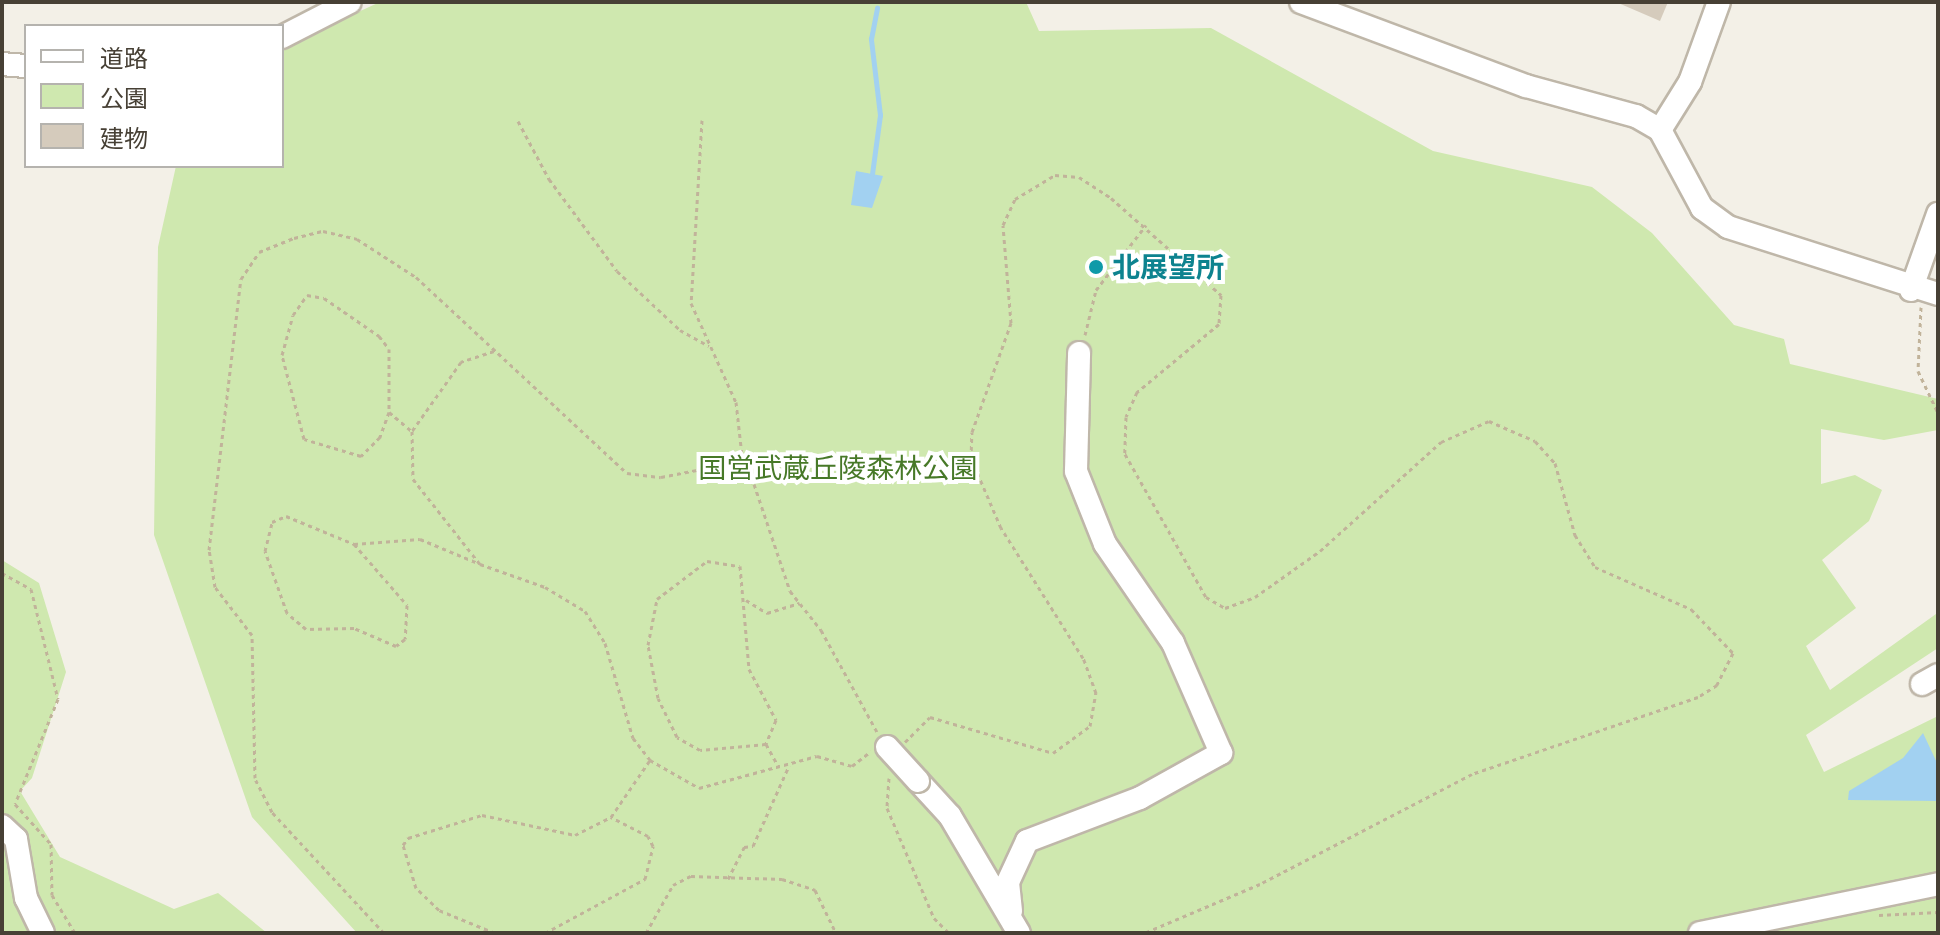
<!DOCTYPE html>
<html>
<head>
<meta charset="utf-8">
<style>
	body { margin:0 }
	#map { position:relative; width:1940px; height:935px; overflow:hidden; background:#f3f0e7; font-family:Figtree,"Noto Sans JP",sans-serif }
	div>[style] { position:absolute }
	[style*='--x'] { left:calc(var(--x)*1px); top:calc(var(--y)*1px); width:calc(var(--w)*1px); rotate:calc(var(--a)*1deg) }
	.green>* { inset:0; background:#cfe8af }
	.water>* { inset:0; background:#a2d1f1 }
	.stream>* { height:5px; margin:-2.5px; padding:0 2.5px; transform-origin:2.5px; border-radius:2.5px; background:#a2d1f1 }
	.building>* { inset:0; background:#d5cbbc }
	.path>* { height:3px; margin-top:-1.5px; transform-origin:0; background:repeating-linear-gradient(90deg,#c1b39a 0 4px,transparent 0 8px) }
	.roads { filter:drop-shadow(2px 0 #bfb7a9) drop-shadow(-2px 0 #bfb7a9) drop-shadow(0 2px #bfb7a9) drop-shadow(0 -2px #bfb7a9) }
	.minor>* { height:22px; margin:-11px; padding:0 11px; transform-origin:11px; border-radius:11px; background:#fff }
	.bridges { filter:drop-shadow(2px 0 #bfb7a9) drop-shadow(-2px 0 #bfb7a9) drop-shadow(0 2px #bfb7a9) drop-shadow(0 -2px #bfb7a9) }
	.minor-bridge>* { height:22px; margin:-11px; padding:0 11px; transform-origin:11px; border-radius:11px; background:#fff }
	.dots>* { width:22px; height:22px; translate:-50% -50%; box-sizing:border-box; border:4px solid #fff; border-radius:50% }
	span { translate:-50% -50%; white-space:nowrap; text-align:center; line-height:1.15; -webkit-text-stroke:8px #fff; paint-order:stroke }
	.culture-label { font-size:28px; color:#0d838f; font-weight:700 }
	.left { translate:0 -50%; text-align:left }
	.park-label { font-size:28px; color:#477928 }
	.frame { position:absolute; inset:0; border:4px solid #474035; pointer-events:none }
	.legend { position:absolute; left:24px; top:24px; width:260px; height:144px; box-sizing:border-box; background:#fff; border:2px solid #b5b3ae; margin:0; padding:10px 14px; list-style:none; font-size:24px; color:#474035 }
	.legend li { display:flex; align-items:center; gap:16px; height:40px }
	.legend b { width:40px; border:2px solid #b5b3ae }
</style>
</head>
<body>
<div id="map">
	<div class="green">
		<i style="clip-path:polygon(380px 2px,1026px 2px,1039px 31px,1211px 28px,1433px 151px,1592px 187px,1652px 233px,1734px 325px,1784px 339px,1790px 364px,1938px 399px,1938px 430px,1884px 440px,1821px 429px,1821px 484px,1855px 475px,1882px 490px,1869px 521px,1822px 560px,1856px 608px,1806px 646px,1830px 690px,1936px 614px,1938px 648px,1806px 735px,1824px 772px,1938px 716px,1938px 933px,357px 933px,252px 817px,154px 535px,158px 247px,176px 166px,282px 166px,282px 47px)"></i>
		<i style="clip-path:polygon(2px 560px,39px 583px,66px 672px,32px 778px,20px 791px,60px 857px,174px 909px,218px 893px,267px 933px,2px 933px)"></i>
	</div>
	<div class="water">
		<i style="clip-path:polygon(856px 171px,883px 176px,872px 208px,851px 205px)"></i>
		<i style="clip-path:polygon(1923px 733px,1938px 765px,1938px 801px,1848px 800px,1849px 791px,1903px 758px)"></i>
	</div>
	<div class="stream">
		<i style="--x:872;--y:174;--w:60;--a:-82.3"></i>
		<i style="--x:880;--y:115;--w:77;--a:-96.8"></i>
		<i style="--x:871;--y:39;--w:32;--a:-79"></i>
	</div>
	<div class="building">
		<i style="clip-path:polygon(1616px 2px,1668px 2px,1660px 21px)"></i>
	</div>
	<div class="path">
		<i style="--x:702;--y:120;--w:183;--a:93.4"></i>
		<i style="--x:691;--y:303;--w:109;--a:65.6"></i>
		<i style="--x:736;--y:402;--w:71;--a:83.6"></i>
		<i style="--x:518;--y:121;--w:66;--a:61.9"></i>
		<i style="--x:549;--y:179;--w:114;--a:53.5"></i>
		<i style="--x:617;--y:271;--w:86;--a:43.1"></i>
		<i style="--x:680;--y:330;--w:33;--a:29"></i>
		<i style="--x:1921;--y:307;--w:64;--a:92.7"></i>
		<i style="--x:1918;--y:371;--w:47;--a:64.5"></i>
		<i style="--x:1085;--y:335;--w:46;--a:-76.3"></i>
		<i style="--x:1096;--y:290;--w:82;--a:-52.4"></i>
		<i style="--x:494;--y:351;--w:35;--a:162"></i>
		<i style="--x:461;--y:362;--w:85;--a:125.4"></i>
		<i style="--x:412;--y:431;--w:48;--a:88.8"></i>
		<i style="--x:413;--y:479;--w:108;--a:51.8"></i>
		<i style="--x:480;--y:564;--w:69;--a:19.5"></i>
		<i style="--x:545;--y:587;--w:47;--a:31"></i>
		<i style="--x:585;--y:611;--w:38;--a:58"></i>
		<i style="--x:605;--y:643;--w:99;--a:73.6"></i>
		<i style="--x:633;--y:738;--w:28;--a:52"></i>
		<i style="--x:650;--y:760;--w:56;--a:29.7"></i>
		<i style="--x:699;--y:788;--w:122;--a:-15.2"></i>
		<i style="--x:817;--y:756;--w:36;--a:16"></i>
		<i style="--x:852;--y:766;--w:24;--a:-38"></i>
		<i style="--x:389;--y:412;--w:27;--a:110"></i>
		<i style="--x:380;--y:437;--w:27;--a:135"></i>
		<i style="--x:361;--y:456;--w:59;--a:-163.4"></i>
		<i style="--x:304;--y:439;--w:87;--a:-104.7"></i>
		<i style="--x:282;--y:355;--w:41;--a:-74.6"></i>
		<i style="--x:293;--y:315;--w:24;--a:-55"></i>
		<i style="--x:307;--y:295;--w:17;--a:10"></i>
		<i style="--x:324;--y:298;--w:67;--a:34.6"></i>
		<i style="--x:379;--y:336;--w:16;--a:52"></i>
		<i style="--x:389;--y:349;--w:63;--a:90"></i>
		<i style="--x:389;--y:412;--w:30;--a:40"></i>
		<i style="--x:354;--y:544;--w:81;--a:49"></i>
		<i style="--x:407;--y:605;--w:34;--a:93"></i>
		<i style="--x:405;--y:639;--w:11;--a:142"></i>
		<i style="--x:396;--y:646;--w:46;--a:-156.8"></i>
		<i style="--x:354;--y:628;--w:48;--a:178.8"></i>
		<i style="--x:306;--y:629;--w:25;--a:-140"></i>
		<i style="--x:287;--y:613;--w:66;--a:-109.5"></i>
		<i style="--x:265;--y:551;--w:30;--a:-76"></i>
		<i style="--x:272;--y:522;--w:15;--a:-23"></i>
		<i style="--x:286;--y:516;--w:74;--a:22.4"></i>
		<i style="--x:354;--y:544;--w:66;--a:-4.3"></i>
		<i style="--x:420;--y:539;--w:65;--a:22.6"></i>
		<i style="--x:2;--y:573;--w:33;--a:29"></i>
		<i style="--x:31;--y:589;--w:113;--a:76.2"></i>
		<i style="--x:58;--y:699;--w:113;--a:112.3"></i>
		<i style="--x:15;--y:804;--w:54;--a:48"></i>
		<i style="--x:51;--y:844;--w:51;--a:88.9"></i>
		<i style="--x:52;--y:895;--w:44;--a:58.8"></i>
		<i style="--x:746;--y:600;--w:25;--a:32"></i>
		<i style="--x:767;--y:613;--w:34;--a:-17"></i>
		<i style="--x:905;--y:742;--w:35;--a:-45"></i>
		<i style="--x:930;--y:717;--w:128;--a:16.3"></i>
		<i style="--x:1053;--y:753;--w:46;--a:-36.1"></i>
		<i style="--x:1090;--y:726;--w:34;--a:-80"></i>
		<i style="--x:1096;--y:693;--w:37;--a:-110"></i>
		<i style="--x:1083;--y:658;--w:154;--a:-122.2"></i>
		<i style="--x:1001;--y:528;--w:76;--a:-113.2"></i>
		<i style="--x:971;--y:458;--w:26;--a:-88"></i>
		<i style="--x:972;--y:432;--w:116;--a:-70.3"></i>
		<i style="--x:1011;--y:323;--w:98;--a:-94.7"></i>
		<i style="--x:1003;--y:225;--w:29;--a:-65"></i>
		<i style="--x:1015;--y:199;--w:47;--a:-31"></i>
		<i style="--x:1055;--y:175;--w:24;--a:5"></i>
		<i style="--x:1079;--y:177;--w:38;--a:33"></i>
		<i style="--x:1111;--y:198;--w:147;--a:41.4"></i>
		<i style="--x:1221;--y:295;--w:29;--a:94"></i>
		<i style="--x:1219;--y:324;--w:107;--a:140.3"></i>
		<i style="--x:1137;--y:392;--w:27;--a:114"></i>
		<i style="--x:1126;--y:417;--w:37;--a:92"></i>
		<i style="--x:1125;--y:454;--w:164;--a:60.5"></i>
		<i style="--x:1206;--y:597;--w:22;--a:30"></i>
		<i style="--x:1225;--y:608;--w:32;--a:-20"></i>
		<i style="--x:1255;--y:597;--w:80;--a:-35.3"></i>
		<i style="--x:1320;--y:551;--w:163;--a:-42"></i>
		<i style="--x:1441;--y:442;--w:52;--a:-23.6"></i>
		<i style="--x:1489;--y:421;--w:50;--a:23.5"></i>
		<i style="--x:1535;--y:441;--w:30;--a:48"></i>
		<i style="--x:1555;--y:463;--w:75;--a:74.5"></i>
		<i style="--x:1575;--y:535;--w:38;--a:58"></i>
		<i style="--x:1595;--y:567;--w:105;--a:23.6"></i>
		<i style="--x:1691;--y:609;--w:61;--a:46.3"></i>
		<i style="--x:1733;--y:653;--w:36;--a:117"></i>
		<i style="--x:1717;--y:685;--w:22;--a:148"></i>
		<i style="--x:1698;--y:697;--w:239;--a:161.2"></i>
		<i style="--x:1472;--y:774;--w:239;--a:152.6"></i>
		<i style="--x:1260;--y:884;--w:126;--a:157.1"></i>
		<i style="--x:766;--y:744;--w:66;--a:174.8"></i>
		<i style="--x:700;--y:750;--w:26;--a:-151"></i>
		<i style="--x:677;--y:737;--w:43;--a:-116"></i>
		<i style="--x:658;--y:698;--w:54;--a:-100.7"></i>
		<i style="--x:648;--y:645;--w:47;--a:-78.9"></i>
		<i style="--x:657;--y:599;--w:63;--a:-37.2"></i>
		<i style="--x:707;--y:561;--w:33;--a:9"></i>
		<i style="--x:740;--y:566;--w:103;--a:85"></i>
		<i style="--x:749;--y:669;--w:58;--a:62.1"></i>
		<i style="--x:776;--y:720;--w:26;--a:113"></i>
		<i style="--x:766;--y:744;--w:26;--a:61"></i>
		<i style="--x:889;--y:778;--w:30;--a:94"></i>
		<i style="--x:887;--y:808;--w:120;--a:66.9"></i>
		<i style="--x:934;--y:918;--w:21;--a:45"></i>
		<i style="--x:728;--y:879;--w:36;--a:-63"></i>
		<i style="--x:744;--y:847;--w:9;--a:-6"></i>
		<i style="--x:753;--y:846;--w:88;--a:-65.8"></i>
		<i style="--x:1879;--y:915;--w:59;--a:-2.9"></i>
		<i style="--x:384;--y:933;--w:165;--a:-132.8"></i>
		<i style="--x:272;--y:812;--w:38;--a:-117"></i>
		<i style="--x:255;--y:778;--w:143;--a:-91.2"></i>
		<i style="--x:252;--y:635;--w:61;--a:-127.6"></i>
		<i style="--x:215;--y:587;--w:37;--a:-99"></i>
		<i style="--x:209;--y:550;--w:273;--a:-83.3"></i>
		<i style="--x:241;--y:279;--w:32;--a:-56"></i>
		<i style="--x:259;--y:252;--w:38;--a:-22"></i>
		<i style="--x:294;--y:238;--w:30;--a:-14"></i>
		<i style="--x:323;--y:231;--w:35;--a:13"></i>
		<i style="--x:357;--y:239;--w:70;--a:32.8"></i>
		<i style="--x:416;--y:277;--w:288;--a:42.9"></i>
		<i style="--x:627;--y:473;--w:34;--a:7"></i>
		<i style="--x:661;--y:477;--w:73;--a:-11"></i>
		<i style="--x:733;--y:463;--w:30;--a:45"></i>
		<i style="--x:754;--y:484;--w:113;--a:71.4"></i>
		<i style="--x:790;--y:591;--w:50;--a:51.5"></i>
		<i style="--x:821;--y:630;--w:116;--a:61.2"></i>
		<i style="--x:495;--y:933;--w:61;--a:-157.7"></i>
		<i style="--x:439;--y:910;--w:32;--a:-136"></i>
		<i style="--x:416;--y:888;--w:45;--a:-106.8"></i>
		<i style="--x:403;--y:845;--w:9;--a:-54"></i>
		<i style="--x:408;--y:838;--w:77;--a:-17.3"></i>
		<i style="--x:482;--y:815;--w:95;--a:12.1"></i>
		<i style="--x:575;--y:835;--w:40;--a:-26.6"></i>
		<i style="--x:611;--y:817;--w:69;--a:-55.6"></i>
		<i style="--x:545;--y:933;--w:114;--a:-28.4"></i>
		<i style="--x:645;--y:879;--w:34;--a:-76"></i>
		<i style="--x:653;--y:846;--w:11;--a:-117"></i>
		<i style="--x:648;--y:836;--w:42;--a:-152.8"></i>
		<i style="--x:646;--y:933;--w:55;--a:-60.6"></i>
		<i style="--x:673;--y:885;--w:20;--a:-27"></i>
		<i style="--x:691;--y:876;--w:91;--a:1.9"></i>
		<i style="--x:782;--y:879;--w:35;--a:18"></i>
		<i style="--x:815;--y:890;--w:48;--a:64"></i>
	</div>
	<div class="roads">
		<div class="minor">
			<i style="--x:1301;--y:2;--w:240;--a:20.5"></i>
			<i style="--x:1526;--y:86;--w:114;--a:15.3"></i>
			<i style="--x:1636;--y:116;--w:28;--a:30"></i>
			<i style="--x:1660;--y:130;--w:89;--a:61.7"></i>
			<i style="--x:1702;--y:208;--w:32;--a:36"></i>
			<i style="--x:1728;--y:227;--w:220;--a:17.7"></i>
			<i style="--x:282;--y:37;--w:76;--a:-27.2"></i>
			<i style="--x:2;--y:64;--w:24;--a:5"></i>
			<i style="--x:1660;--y:130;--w:57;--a:-58"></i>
			<i style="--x:1690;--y:82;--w:85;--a:-70.1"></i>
			<i style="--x:1911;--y:290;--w:81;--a:-70.4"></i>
			<i style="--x:1922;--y:684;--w:18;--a:-29"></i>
			<i style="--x:918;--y:781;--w:47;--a:47.6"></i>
			<i style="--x:950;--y:816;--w:136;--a:59.5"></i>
			<i style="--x:2;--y:826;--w:19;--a:43"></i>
			<i style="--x:16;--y:839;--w:60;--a:80.4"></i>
			<i style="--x:26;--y:898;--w:39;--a:64"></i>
			<i style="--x:1011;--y:911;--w:29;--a:-96"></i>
			<i style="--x:1008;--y:882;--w:45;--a:-65.1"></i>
			<i style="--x:1027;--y:841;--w:121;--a:-20.8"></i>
			<i style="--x:1140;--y:798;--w:93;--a:-29.1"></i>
			<i style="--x:1221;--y:753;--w:120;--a:-113.6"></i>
			<i style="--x:1173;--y:643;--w:120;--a:-124.5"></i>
			<i style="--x:1105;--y:544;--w:79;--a:-111.7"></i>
			<i style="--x:1076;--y:471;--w:118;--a:-88.5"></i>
			<i style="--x:1700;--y:933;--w:243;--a:-11.6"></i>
		</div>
	</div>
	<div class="bridges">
		<div class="minor-bridge">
			<i style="--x:887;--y:747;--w:46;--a:47.6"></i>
		</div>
	</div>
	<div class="dots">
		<i style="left:1096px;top:267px;background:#0f9aa8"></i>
	</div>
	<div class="culture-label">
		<span class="left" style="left:1112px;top:267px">北展望所</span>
	</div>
	<div class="park-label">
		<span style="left:838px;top:468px">国営武蔵丘陵森林公園</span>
	</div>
	<div class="frame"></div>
	<ul class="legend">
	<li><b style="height:10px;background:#fff"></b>道路</li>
	<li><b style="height:22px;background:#cfe8af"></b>公園</li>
	<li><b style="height:22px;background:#d5cbbc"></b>建物</li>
	</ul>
</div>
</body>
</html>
